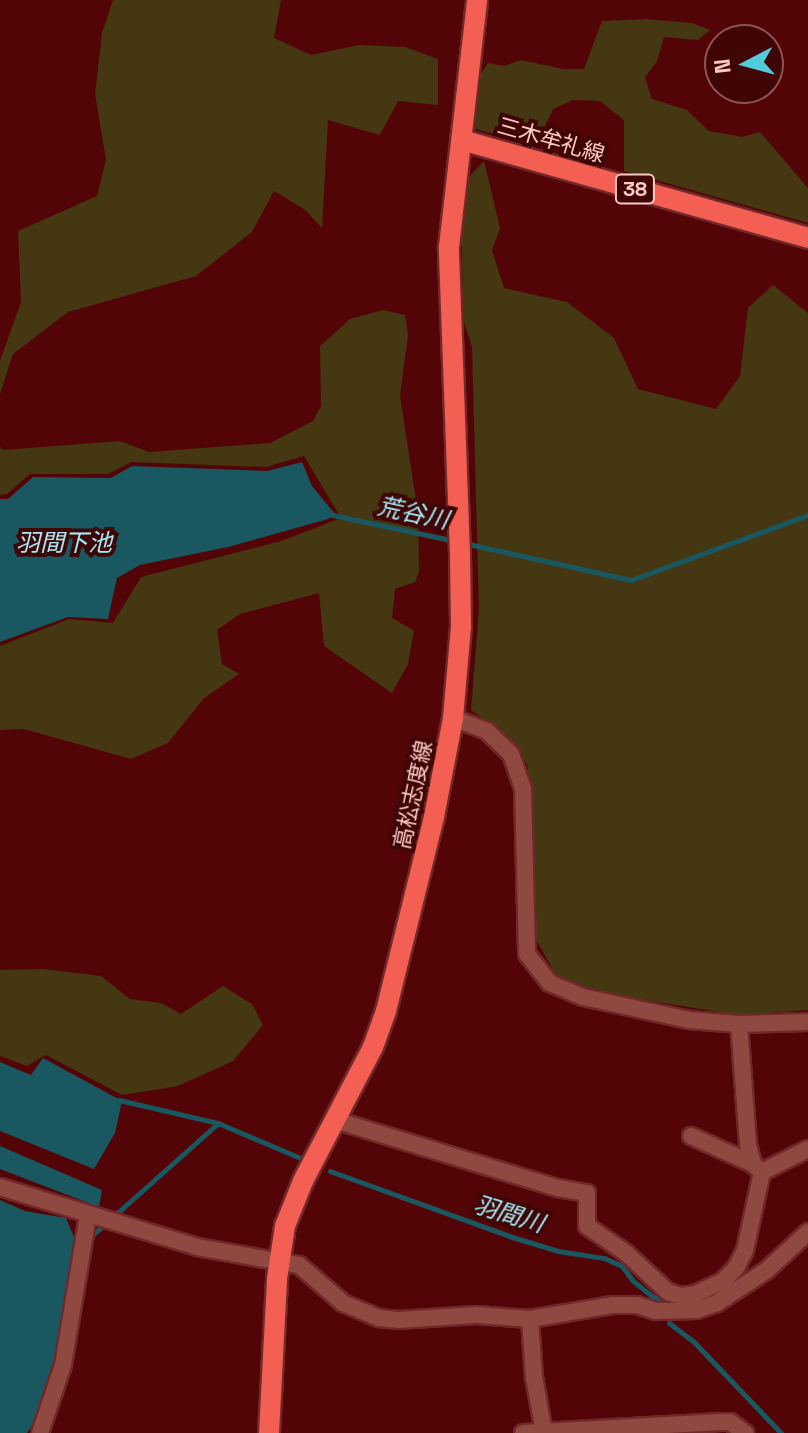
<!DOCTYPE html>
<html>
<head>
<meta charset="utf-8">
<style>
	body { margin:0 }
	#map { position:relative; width:808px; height:1433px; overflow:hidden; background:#530406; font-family:"Space Grotesk","Noto Sans JP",sans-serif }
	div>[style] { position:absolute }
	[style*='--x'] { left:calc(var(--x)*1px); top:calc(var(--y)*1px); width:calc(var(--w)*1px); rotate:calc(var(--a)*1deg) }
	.green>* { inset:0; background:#453712 }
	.water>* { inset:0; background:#195860 }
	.stream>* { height:5px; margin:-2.5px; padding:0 2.5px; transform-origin:2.5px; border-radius:2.5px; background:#195860 }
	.roads { filter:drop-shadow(2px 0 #712828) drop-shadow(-2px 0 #712828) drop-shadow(0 2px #712828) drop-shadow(0 -2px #712828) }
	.minor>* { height:16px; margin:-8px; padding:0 8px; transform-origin:8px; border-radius:8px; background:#904941 }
	.major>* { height:20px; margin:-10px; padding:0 10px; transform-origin:10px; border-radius:10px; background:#f45f54 }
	span { translate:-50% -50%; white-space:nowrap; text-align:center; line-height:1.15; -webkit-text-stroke:8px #400606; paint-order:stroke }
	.shield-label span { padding:2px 6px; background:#400606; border:2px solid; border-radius:6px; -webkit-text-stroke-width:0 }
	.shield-label { font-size:20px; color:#facbc4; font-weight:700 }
	.street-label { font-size:22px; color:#facbc4 }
	.water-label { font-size:24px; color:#a2edf8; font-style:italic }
	.north { position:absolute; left:704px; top:24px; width:80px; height:80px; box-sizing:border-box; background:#400606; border:2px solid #8a5552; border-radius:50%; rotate:264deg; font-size:22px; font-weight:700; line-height:32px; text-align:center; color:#facbc4 }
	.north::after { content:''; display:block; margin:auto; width:28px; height:36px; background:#53cbdb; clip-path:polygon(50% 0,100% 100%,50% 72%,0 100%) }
</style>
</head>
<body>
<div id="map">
	<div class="green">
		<i style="clip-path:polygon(113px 0,281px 0,274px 38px,311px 55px,359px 45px,405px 47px,438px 59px,438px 105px,398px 101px,380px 135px,328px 120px,322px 228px,304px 209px,274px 191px,252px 232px,196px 276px,68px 312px,13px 354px,0 394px,0 361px,21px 302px,18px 231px,97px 196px,106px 160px,95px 94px,102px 33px)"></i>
		<i style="clip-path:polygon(647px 19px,692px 23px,710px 30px,698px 40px,664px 37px,657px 61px,645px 77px,652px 99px,687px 110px,709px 131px,742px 137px,760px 132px,808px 188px,808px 223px,624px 171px,624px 120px,600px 101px,573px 100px,553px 109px,536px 145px,475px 129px,478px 78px,488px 63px,504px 66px,521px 60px,563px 69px,584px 69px,602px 21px)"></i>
		<i style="clip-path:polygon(484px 161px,500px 228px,492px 250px,504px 288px,567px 302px,614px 338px,638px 389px,716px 409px,740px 376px,748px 308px,773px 285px,808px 313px,808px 1010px,737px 1015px,590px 991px,556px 975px,534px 936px,533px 809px,527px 764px,504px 734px,471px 710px,479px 609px,472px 347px,463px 319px,461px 185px)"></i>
		<i style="clip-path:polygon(383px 310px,405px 315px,408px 335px,400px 396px,418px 513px,419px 571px,415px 582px,395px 589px,392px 618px,414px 631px,408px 664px,392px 693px,324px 646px,319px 593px,240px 614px,217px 630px,222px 664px,239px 674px,204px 698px,168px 743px,131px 759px,24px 729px,0 730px,0 646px,69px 619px,113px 623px,141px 577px,281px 541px,341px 518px,304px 456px,266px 467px,131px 462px,108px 474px,30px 474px,7px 494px,0 495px,0 447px,3px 450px,120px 441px,149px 452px,270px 443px,313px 421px,321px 406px,320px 346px,350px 319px)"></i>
		<i style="clip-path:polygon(43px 969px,101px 976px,130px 999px,161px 1003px,181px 1014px,223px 986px,252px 1004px,263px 1025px,233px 1061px,178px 1086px,122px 1095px,46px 1055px,27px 1066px,0 1056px,0 970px)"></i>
	</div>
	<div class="water">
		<i style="clip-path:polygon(302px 462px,312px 486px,335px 514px,328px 519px,228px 547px,140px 565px,117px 578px,108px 619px,68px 617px,0 642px,0 499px,8px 499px,33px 477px,111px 478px,132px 466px,267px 471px)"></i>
		<i style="clip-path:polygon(43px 1058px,122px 1101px,115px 1133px,94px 1169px,0 1131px,0 1062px,31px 1075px)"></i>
		<i style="clip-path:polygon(0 1146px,102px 1190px,99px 1207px,0 1169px)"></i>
		<i style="clip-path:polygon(0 1200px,25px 1211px,66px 1218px,74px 1237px,57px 1355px,46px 1403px,27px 1433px,0 1433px)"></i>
	</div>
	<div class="stream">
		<i style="--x:328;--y:514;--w:130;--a:12"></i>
		<i style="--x:464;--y:543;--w:171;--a:12.5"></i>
		<i style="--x:631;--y:580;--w:189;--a:-20.2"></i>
		<i style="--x:119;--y:1100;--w:102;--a:13.1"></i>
		<i style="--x:218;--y:1123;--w:92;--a:23"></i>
		<i style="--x:330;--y:1171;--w:194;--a:19.9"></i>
		<i style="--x:512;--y:1237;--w:48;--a:16.9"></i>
		<i style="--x:558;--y:1251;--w:47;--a:8.7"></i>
		<i style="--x:604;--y:1258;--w:20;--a:24"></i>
		<i style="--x:622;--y:1266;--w:17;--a:54"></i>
		<i style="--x:632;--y:1280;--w:26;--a:39"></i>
		<i style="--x:652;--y:1296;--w:18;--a:22"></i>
		<i style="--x:88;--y:1239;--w:174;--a:-41.7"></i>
		<i style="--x:669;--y:1323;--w:31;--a:37"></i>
		<i style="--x:694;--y:1342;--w:126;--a:46.3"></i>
	</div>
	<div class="roads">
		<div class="minor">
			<i style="--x:453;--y:718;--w:36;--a:21"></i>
			<i style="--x:487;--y:731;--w:33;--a:44"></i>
			<i style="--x:511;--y:754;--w:37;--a:71"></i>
			<i style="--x:523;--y:789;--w:165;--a:88.6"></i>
			<i style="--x:527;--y:954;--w:37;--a:52"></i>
			<i style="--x:550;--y:983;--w:36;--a:23"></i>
			<i style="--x:583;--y:997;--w:108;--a:12.2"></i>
			<i style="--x:689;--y:1020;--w:50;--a:4.6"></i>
			<i style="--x:739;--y:1024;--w:69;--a:-1.7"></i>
			<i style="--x:739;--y:1024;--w:121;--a:85.7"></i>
			<i style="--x:748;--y:1145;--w:20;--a:75"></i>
			<i style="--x:753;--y:1164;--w:12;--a:42"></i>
			<i style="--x:335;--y:1120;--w:233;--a:17"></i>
			<i style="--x:558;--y:1188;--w:29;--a:10"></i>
			<i style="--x:587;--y:1193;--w:33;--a:90"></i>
			<i style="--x:587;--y:1226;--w:47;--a:34.7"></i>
			<i style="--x:626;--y:1253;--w:57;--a:42.9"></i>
			<i style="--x:668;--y:1292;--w:14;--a:17"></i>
			<i style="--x:681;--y:1296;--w:14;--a:-8"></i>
			<i style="--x:695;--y:1294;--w:31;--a:-25"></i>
			<i style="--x:723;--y:1281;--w:18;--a:-45"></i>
			<i style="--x:736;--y:1268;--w:20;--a:-63"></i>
			<i style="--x:745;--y:1250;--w:80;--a:-77.7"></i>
			<i style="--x:762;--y:1172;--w:51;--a:-26.6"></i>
			<i style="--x:691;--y:1136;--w:68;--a:24.3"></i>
			<i style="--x:0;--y:1187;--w:206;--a:16.9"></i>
			<i style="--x:197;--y:1247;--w:104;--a:10"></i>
			<i style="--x:299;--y:1265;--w:58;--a:40.8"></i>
			<i style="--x:343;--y:1303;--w:39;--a:23"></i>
			<i style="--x:379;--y:1318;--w:19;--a:6"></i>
			<i style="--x:398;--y:1320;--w:78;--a:-3.7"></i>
			<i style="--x:476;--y:1315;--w:54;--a:4.2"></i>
			<i style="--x:530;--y:1319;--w:83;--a:-9.7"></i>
			<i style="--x:612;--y:1305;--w:25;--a:0"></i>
			<i style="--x:637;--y:1305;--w:20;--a:18"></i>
			<i style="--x:656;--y:1311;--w:41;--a:-1.4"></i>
			<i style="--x:697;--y:1310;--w:21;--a:-19"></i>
			<i style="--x:717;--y:1303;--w:60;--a:-33.4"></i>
			<i style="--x:767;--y:1270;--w:56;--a:-42.8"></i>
			<i style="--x:530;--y:1319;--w:58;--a:86.1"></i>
			<i style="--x:534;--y:1377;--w:56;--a:79.7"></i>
			<i style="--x:40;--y:1433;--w:72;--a:-71.3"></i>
			<i style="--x:63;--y:1365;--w:152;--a:-80.5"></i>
			<i style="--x:523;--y:1433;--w:198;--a:-3.2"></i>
			<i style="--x:721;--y:1422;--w:9;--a:0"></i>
			<i style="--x:730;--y:1422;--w:19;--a:36"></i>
		</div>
		<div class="major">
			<i style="--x:462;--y:140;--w:360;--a:15.8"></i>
			<i style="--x:269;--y:1433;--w:154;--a:-87"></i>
			<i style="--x:277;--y:1279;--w:54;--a:-81.4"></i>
			<i style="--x:285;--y:1226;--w:48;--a:-68.2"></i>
			<i style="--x:303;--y:1181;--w:151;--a:-62.4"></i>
			<i style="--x:373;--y:1047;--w:38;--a:-70"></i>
			<i style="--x:386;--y:1011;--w:200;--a:-76.1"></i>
			<i style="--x:434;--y:817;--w:101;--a:-79.1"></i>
			<i style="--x:453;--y:718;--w:92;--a:-85"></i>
			<i style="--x:461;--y:626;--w:72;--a:-90.8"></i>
			<i style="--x:460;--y:554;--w:307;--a:-92.1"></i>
			<i style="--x:449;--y:247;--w:249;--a:-83.5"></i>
		</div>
	</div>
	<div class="shield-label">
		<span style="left:635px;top:189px">38</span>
	</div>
	<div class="street-label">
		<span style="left:551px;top:140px;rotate:16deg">三木牟礼線</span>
		<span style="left:413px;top:795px;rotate:-78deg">高松志度線</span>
	</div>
	<div class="water-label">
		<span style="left:413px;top:513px;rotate:12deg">荒谷川</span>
		<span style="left:64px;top:543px">羽間下池</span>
		<span style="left:509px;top:1214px;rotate:17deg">羽間川</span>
	</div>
	<div class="north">N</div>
</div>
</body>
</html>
